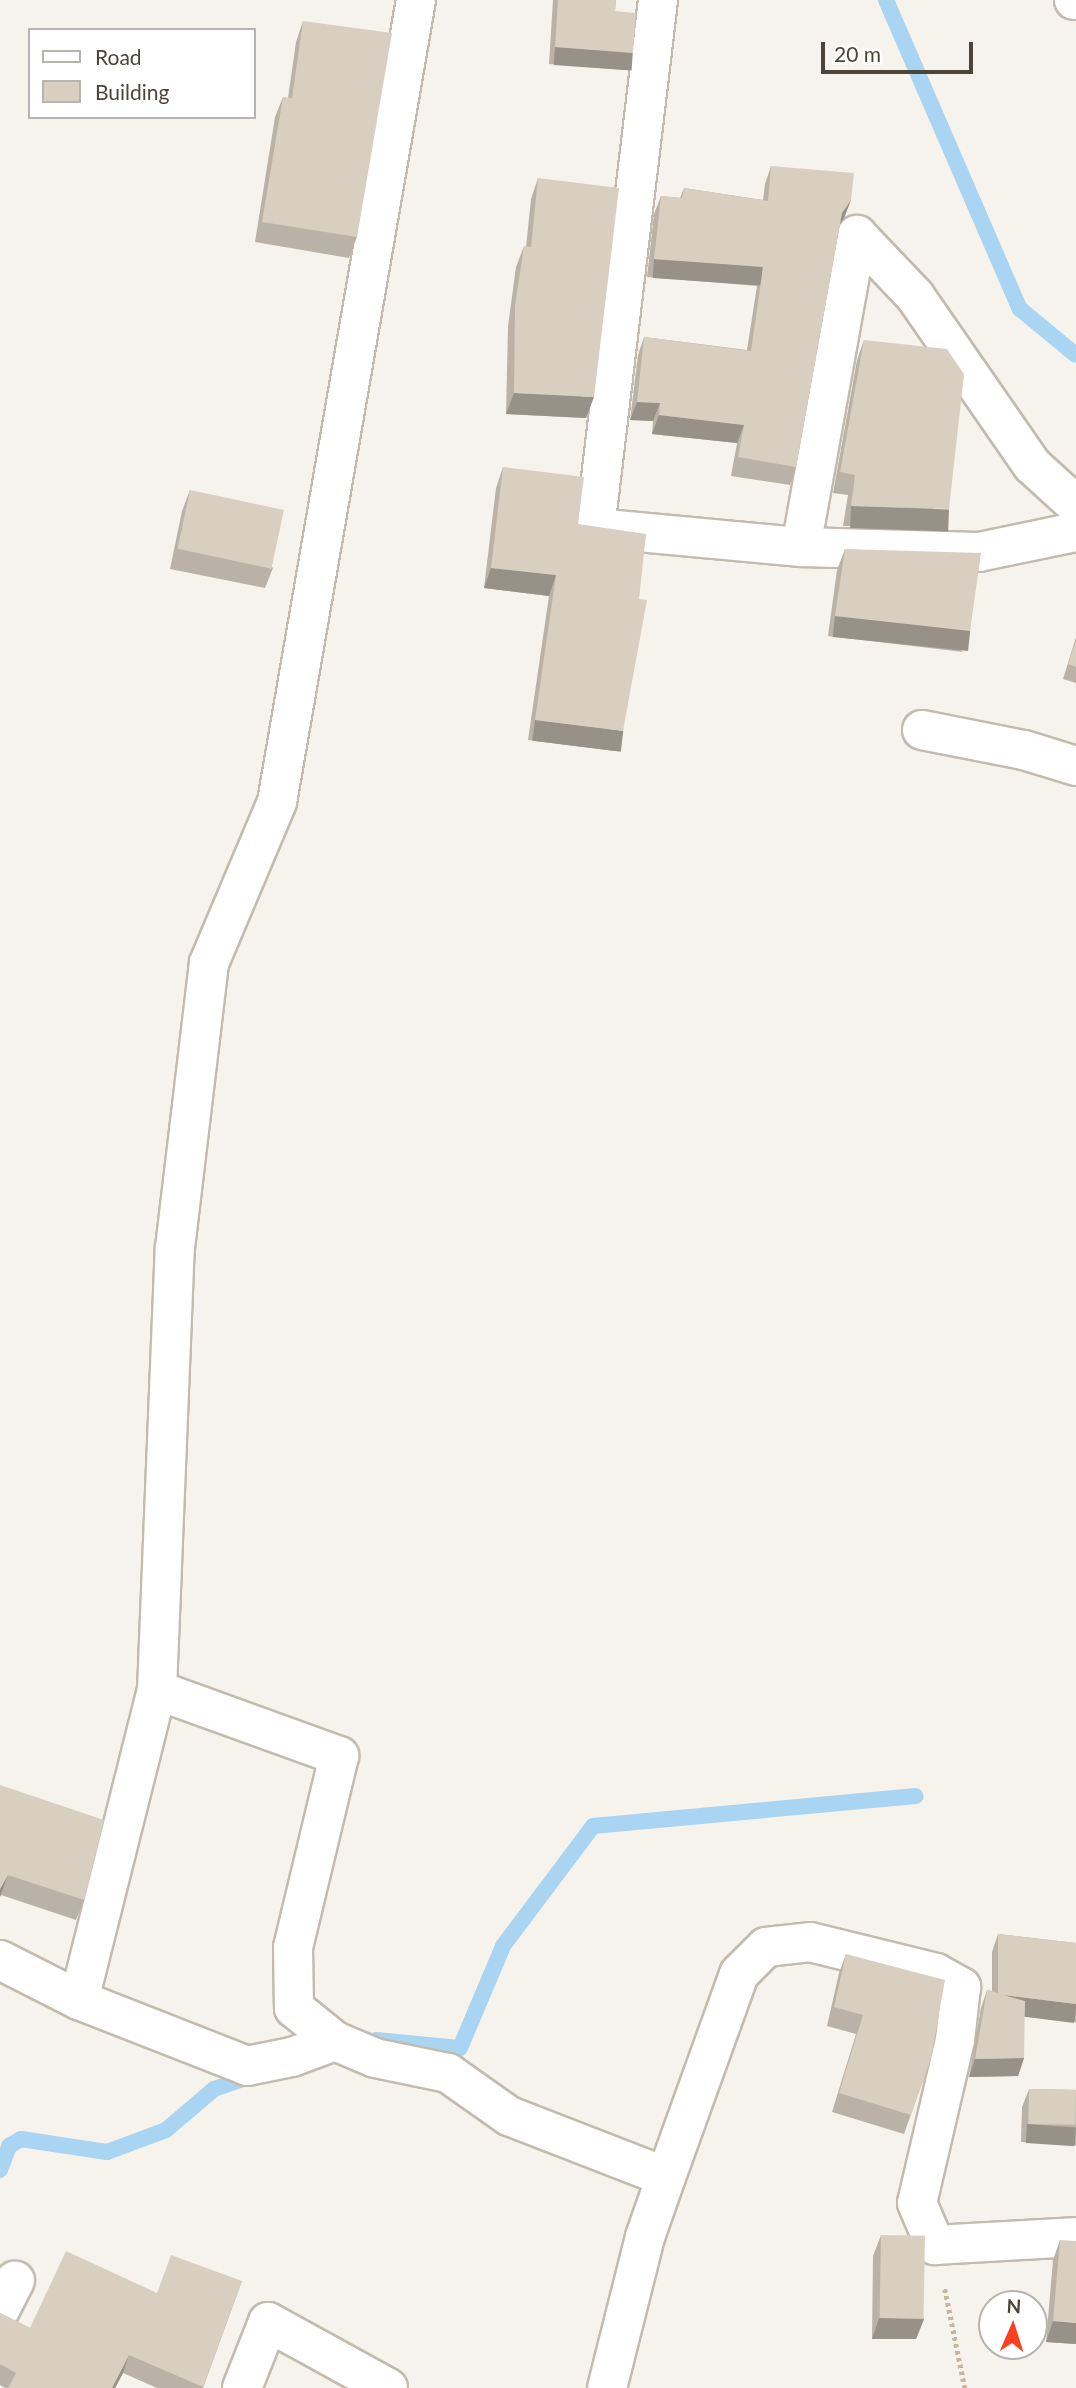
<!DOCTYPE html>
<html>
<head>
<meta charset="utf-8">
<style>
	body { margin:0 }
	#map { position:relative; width:1076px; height:2388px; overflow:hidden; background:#f6f3ec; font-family:Lato,sans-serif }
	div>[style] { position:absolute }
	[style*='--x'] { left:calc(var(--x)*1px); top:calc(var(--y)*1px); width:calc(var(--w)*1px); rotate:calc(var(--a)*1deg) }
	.stream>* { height:16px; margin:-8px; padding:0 8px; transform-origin:8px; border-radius:8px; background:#a9d4f2 }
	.path>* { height:4.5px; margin-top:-2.25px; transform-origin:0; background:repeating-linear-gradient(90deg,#c4b79f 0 3.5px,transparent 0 7px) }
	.roads { filter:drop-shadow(2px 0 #c2bbae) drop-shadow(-2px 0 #c2bbae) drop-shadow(0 2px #c2bbae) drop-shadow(0 -2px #c2bbae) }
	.minor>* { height:38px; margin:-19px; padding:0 19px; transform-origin:19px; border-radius:19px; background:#fff }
	.wall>* { inset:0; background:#bab2a6 }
	.shaded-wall>* { inset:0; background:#979187; transform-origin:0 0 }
	.building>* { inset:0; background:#d8cfc1; transform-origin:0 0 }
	span { translate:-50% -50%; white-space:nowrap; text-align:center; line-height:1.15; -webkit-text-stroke:6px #fff; paint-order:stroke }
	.legend { position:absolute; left:28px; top:28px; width:228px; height:91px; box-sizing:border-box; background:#fff; border:2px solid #b7b4b0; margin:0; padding:9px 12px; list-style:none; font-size:21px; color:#4b4439 }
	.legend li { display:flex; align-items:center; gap:14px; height:35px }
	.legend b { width:35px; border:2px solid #b7b4b0 }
	.north { position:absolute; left:978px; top:2290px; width:70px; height:70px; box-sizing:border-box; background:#fff; border:2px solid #b7b4b0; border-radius:50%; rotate:3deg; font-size:19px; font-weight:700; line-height:28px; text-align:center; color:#4b4439 }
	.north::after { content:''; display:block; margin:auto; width:24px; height:32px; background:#fc3f1d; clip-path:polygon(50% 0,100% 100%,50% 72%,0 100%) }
	.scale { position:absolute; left:821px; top:42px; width:152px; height:32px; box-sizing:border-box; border:4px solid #4b4439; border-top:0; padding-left:9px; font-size:21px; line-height:24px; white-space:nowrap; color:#4b4439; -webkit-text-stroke:5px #fff; paint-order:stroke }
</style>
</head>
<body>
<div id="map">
	<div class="stream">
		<i style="--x:886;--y:0;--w:337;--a:66.6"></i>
		<i style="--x:1020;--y:309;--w:72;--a:39.4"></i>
		<i style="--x:376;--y:2040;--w:84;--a:5.4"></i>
		<i style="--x:460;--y:2048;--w:111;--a:-67.1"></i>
		<i style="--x:503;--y:1946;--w:150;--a:-53.1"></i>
		<i style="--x:593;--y:1826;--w:324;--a:-5.3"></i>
		<i style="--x:0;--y:2170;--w:26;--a:-69"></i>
		<i style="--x:9;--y:2146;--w:14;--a:-30"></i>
		<i style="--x:21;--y:2139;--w:87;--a:8.6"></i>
		<i style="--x:107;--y:2152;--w:63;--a:-20.4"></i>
		<i style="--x:166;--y:2130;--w:63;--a:-40.5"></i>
		<i style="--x:214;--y:2089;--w:43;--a:-18.9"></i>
	</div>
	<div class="path">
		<i style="--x:945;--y:2289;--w:101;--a:78.6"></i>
	</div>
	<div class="roads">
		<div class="minor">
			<i style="--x:658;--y:0;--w:532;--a:96.8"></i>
			<i style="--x:595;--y:528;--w:207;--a:5.3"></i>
			<i style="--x:801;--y:547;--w:178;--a:1.6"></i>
			<i style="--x:979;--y:552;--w:99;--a:-11.7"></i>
			<i style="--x:1074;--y:0;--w:2;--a:0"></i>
			<i style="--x:801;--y:547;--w:317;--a:-79.8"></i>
			<i style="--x:857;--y:235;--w:84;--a:46.4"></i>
			<i style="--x:915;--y:296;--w:206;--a:55.3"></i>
			<i style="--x:1032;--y:465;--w:59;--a:42.3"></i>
			<i style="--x:922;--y:730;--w:104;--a:11.1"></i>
			<i style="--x:1024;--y:750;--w:54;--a:17.1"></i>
			<i style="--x:157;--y:1690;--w:194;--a:19.9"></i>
			<i style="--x:339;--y:1756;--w:196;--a:103.5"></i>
			<i style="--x:293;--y:1947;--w:61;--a:89.1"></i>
			<i style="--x:294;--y:2008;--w:53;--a:38.8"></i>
			<i style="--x:335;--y:2041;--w:43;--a:23"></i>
			<i style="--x:375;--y:2058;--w:75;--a:11.6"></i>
			<i style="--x:448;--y:2073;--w:75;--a:35.2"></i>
			<i style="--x:509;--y:2116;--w:168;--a:21.2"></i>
			<i style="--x:666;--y:2177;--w:64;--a:109.3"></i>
			<i style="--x:645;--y:2237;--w:156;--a:104.1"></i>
			<i style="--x:0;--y:1960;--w:89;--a:26.9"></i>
			<i style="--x:79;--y:2000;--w:180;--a:21.4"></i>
			<i style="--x:247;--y:2066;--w:46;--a:-11.3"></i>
			<i style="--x:292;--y:2057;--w:46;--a:-20.4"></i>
			<i style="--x:79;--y:2000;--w:320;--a:-75.9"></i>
			<i style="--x:157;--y:1690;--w:442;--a:-87.7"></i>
			<i style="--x:175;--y:1248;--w:287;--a:-83.2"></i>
			<i style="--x:209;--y:963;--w:175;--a:-67.1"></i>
			<i style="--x:277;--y:802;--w:814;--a:-80.17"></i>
			<i style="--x:666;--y:2177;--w:216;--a:-70.2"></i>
			<i style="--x:739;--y:1974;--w:38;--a:-45"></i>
			<i style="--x:766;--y:1947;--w:44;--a:-6.5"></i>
			<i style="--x:810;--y:1942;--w:130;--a:13.8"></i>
			<i style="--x:936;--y:1973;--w:29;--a:29"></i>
			<i style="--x:961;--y:1987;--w:53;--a:96.5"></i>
			<i style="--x:955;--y:2040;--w:167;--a:103.1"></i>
			<i style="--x:917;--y:2203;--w:46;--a:66.8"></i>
			<i style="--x:935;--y:2245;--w:141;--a:-3.2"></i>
			<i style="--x:0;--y:2310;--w:33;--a:-63"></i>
			<i style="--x:242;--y:2388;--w:71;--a:-68.5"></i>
			<i style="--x:268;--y:2322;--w:137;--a:28.8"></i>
		</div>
	</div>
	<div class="wall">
		<i style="clip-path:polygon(553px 0,616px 0,615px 11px,626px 70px,549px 64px)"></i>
		<i style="clip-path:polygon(303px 21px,357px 237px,349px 258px,255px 242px,275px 117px,283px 97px,288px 98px,296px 42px)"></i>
		<i style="clip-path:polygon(771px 166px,851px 200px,844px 218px,840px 224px,796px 467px,790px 485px,731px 476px,737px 443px,652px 434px,653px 421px,630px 420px,638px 355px,644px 337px,747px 350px,757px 286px,647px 277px,654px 214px,661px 196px,680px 198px,684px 188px,763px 200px,765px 184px)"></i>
		<i style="clip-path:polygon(538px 178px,586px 418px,506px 414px,508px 326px,516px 267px,524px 246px,526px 247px,531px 199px)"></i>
		<i style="clip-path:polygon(864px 340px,942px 529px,843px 526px,848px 495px,833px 493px,857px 360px)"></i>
		<i style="clip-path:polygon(503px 467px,578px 524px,616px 751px,528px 740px,549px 596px,484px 588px,496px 488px)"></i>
		<i style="clip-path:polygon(190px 490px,273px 568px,265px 588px,170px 569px,182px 511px)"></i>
		<i style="clip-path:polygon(845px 549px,963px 652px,828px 636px,837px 570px)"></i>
		<i style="clip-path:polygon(1076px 637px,1076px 683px,1063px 679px)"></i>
		<i style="clip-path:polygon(0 1785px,84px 1900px,76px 1920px,1px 1895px,0 1897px)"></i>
		<i style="clip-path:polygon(998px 1934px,1076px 1943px,1076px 2022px,1024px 2016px,1024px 2058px,1018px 2076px,969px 2077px,981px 2008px,987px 1990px,992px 1991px,992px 1952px)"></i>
		<i style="clip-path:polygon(846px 1954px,931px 2058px,904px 2134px,832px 2112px,856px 2034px,827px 2026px,839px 1973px)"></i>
		<i style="clip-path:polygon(1029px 2089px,1076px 2090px,1076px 2145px,1021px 2142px,1022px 2107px)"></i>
		<i style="clip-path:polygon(881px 2235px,924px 2319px,916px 2339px,872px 2339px,873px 2256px)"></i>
		<i style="clip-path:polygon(1060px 2240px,1076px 2344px,1046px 2342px,1053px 2260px)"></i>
		<i style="clip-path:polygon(242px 2281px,203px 2388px,157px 2388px,123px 2373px,115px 2388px,5px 2388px,0 2385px,0 2313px,30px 2328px,157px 2293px)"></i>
	</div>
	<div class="shaded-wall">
		<i style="left:555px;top:47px;width:78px;height:18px;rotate:4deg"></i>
		<i style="clip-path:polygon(851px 200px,844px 218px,835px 231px,842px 213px)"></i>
		<i style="left:654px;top:259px;width:109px;height:19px;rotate:4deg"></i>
		<i style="clip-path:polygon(514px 393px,594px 397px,586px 418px,506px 414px)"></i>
		<i style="clip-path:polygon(637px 402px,660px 403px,653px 421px,630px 420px)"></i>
		<i style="clip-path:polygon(659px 415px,744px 425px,737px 443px,652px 434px)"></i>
		<i style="left:851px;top:506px;width:98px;height:22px;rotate:2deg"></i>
		<i style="clip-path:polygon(491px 568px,556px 575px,549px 596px,484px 588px)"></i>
		<i style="left:835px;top:616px;width:136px;height:21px;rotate:6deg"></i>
		<i style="left:535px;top:720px;width:89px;height:21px;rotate:7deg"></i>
		<i style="clip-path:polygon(8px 1875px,0 1897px,0 1889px)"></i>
		<i style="left:1003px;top:1995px;width:74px;height:19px;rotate:7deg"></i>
		<i style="clip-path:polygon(1024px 2058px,1018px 2076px,969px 2077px,975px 2059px)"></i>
		<i style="left:1027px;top:2124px;width:49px;height:19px;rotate:4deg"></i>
		<i style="clip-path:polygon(879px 2318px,924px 2319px,916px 2339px,872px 2339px)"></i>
		<i style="clip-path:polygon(1053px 2321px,1076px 2323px,1076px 2344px,1046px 2342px)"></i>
		<i style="clip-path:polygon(129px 2355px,123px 2373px,115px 2388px,112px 2388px)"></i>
	</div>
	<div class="building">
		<i style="clip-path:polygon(558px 0,616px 0,615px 11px,636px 13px,633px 53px,555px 47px)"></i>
		<i style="clip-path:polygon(303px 21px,392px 33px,357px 237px,262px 222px,283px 97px,292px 98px)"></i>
		<i style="clip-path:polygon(771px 166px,854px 173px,851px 200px,842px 213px,796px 467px,738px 457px,744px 425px,659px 415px,660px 403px,637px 402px,644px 337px,751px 351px,763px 267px,654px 259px,661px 196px,682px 198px,684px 188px,768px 201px)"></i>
		<i style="clip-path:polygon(538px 178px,619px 188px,594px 397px,514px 393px,515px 306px,524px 246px,531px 247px)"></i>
		<i style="clip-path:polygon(864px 340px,947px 349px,964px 374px,949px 509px,851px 506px,855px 475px,840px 472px)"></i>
		<i style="clip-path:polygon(503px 467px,584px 477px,578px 524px,646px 534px,639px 599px,647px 600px,623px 731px,535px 720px,556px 575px,491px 568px)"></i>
		<i style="left:190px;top:490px;width:96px;height:60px;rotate:12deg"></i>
		<i style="clip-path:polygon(845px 549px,981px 553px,970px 631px,835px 616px)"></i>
		<i style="clip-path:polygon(1076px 640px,1076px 667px,1068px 664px)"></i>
		<i style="clip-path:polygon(0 1785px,104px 1820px,84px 1900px,8px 1875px,0 1889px)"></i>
		<i style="clip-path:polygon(998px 1934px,1076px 1943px,1076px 2004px,1003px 1995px,1025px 2001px,1024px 2058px,975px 2059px,987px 1990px,998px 1993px)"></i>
		<i style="clip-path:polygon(846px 1954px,945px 1980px,931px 2058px,911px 2115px,839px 2093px,863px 2015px,834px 2007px)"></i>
		<i style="left:1029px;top:2089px;width:47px;height:35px;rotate:1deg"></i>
		<i style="left:881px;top:2235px;width:44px;height:83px;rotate:1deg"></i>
		<i style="clip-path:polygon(1060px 2240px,1076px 2241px,1076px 2323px,1053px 2321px)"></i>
		<i style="clip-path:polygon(66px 2251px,157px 2293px,171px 2255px,242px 2281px,203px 2387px,129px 2355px,112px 2388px,8px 2388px,16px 2373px,0 2364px,0 2313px,30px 2328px)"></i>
	</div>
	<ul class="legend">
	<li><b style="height:9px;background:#fff"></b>Road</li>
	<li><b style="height:19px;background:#d8cfc1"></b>Building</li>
	</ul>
	<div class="north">N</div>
	<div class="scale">20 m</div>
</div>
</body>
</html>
